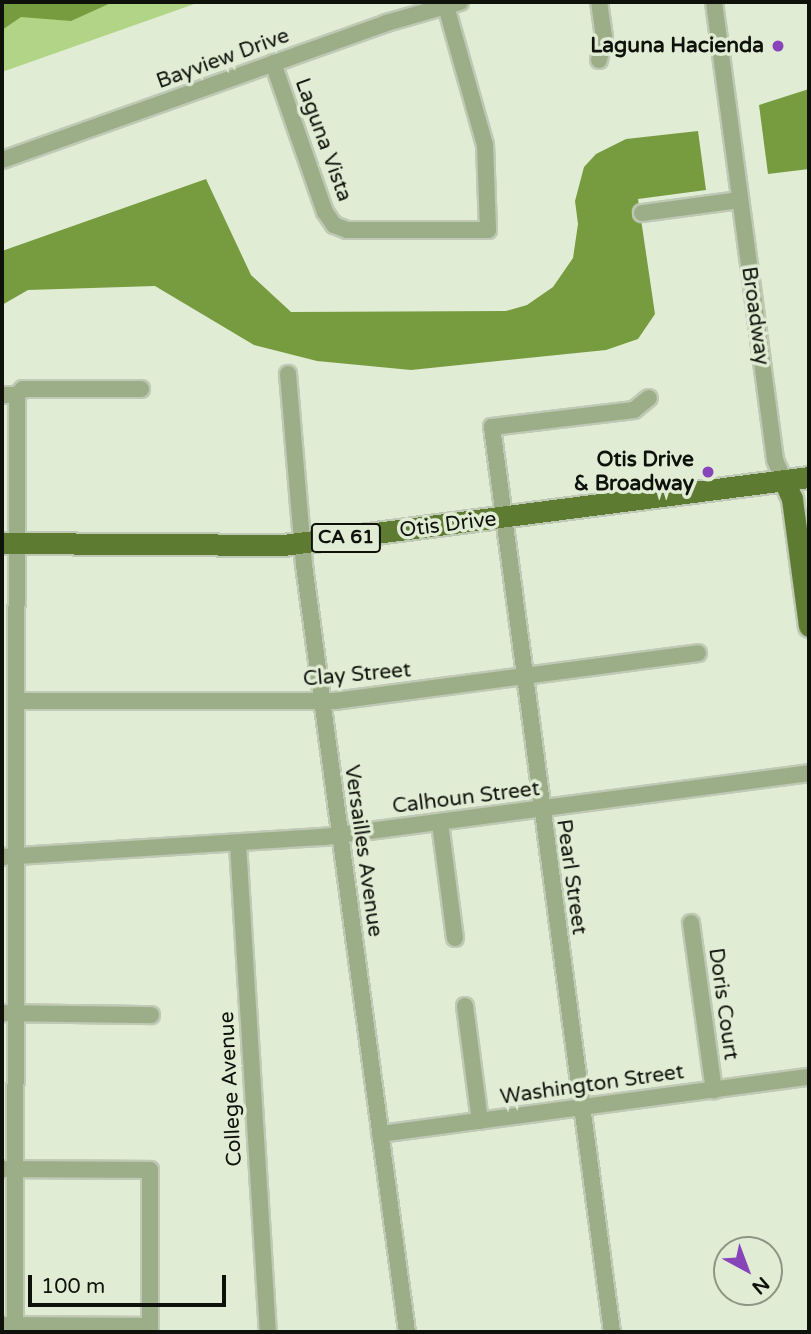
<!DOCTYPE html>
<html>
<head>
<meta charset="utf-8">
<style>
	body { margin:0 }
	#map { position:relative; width:811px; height:1334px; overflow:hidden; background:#e1ecd5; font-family:"Varela Round",sans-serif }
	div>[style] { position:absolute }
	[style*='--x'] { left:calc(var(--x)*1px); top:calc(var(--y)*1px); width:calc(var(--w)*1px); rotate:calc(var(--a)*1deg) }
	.green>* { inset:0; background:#b2d486 }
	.water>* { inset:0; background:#769c3f }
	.roads { filter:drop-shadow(2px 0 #bfc9b5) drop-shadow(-2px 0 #bfc9b5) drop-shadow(0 2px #bfc9b5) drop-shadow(0 -2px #bfc9b5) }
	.minor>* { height:16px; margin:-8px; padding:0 8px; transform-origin:8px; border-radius:8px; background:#9cae87 }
	.major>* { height:21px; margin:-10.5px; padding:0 10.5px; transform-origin:10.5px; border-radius:10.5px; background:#5e7c31 }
	.dots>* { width:19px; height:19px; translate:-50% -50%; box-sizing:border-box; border:4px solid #e1ecd5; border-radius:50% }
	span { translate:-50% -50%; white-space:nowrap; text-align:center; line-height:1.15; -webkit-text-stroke:7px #e1ecd5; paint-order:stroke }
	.shield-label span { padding:2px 5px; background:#e1ecd5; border:2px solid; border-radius:5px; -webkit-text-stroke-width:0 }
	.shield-label { font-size:19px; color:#0f120b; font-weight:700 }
	.poi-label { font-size:21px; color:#0f120b; font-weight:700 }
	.right { translate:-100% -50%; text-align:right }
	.street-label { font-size:21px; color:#0f120b }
	.frame { position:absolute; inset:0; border:4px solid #0f120b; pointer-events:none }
	.north { position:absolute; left:713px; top:1236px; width:70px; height:70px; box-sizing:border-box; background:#e1ecd5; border:2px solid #8d9584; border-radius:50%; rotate:139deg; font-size:19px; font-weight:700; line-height:28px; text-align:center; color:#0f120b }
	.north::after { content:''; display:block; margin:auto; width:24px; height:32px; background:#8845b9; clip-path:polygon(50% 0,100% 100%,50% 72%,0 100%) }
	.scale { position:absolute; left:28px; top:1275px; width:198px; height:32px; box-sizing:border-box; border:4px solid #0f120b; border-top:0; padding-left:9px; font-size:21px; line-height:24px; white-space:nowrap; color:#0f120b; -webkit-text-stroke:5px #e1ecd5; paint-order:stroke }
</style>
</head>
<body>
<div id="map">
	<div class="green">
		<i style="clip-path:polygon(2px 2px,200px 2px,2px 72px)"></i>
	</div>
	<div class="water">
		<i style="clip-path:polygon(2px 2px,113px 2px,71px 21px,21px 17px,2px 30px)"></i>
		<i style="clip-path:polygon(809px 89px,809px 169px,768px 174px,759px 105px)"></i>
		<i style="clip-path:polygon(698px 131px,706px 190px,638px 199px,655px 314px,638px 339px,606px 350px,411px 370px,317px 361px,254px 345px,155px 286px,28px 290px,2px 305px,2px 251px,206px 179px,251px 275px,291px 312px,506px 311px,527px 305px,553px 287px,573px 258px,578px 224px,575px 201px,584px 167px,596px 154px,626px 139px)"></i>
	</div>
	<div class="roads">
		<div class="minor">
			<i style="--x:714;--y:2;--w:462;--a:82.4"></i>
			<i style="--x:775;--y:460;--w:22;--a:66"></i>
			<i style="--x:599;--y:60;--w:24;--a:-78"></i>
			<i style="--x:604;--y:37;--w:35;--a:-98"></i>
			<i style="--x:273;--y:63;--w:158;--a:70.8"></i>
			<i style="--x:325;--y:212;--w:16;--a:55"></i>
			<i style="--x:334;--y:225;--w:14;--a:21"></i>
			<i style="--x:347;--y:230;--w:141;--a:0"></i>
			<i style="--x:488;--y:230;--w:85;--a:-92"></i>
			<i style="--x:485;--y:145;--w:144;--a:-105.7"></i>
			<i style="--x:2;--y:160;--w:408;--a:-19.6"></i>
			<i style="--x:386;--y:23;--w:77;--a:-15.8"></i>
			<i style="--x:642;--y:213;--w:98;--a:-7.6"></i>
			<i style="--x:288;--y:374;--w:192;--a:85.2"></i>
			<i style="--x:304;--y:565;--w:774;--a:82.35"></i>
			<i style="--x:2;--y:395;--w:15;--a:0"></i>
			<i style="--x:17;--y:395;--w:8;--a:-45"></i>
			<i style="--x:23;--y:389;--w:118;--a:0"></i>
			<i style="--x:19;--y:701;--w:316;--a:0"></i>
			<i style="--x:335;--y:701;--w:366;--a:-7.5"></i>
			<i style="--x:440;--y:823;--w:116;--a:82.6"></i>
			<i style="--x:238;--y:844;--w:489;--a:86.5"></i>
			<i style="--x:2;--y:857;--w:323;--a:-3.6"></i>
			<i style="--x:324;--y:837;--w:489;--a:-7.5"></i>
			<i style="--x:691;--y:923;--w:169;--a:82.2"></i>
			<i style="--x:465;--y:1006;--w:116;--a:82.6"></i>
			<i style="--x:2;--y:1013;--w:149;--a:0.8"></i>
			<i style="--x:380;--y:1134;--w:433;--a:-7.6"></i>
			<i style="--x:2;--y:1169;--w:148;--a:0.4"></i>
			<i style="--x:150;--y:1170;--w:162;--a:90"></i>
			<i style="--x:2;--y:1325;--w:148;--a:0.4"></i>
			<i style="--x:15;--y:1332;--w:937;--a:-89.88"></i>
			<i style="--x:612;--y:1332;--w:913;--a:-97.55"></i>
			<i style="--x:492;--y:427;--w:143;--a:-6.8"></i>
			<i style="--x:634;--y:410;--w:19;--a:-39"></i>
		</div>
		<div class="major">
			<i style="--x:784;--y:480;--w:21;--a:67"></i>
			<i style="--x:792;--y:499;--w:128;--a:82.4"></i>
			<i style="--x:2;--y:543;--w:281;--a:0.4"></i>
			<i style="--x:283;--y:545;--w:530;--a:-7.37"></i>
		</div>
	</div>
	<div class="dots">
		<i style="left:778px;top:46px;background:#8845b9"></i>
		<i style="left:708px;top:472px;background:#8845b9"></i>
	</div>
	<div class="shield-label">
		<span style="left:346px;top:538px">CA 61</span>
	</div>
	<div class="poi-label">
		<span class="right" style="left:764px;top:46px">Laguna Hacienda</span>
		<span class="right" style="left:694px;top:472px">Otis Drive<br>&amp; Broadway</span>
	</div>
	<div class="street-label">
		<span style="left:223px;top:59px;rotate:-20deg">Bayview Drive</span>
		<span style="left:323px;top:140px;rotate:70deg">Laguna Vista</span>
		<span style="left:755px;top:316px;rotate:82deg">Broadway</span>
		<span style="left:448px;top:525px;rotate:-7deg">Otis Drive</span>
		<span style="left:357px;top:675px;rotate:-5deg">Clay Street</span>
		<span style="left:466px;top:798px;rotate:-7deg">Calhoun Street</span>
		<span style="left:363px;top:851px;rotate:82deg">Versailles Avenue</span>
		<span style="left:571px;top:877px;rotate:82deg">Pearl Street</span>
		<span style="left:723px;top:1004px;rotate:82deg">Doris Court</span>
		<span style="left:592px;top:1085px;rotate:-8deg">Washington Street</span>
		<span style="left:231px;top:1089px;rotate:-93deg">College Avenue</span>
	</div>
	<div class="frame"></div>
	<div class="north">N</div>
	<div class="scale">100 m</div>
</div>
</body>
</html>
